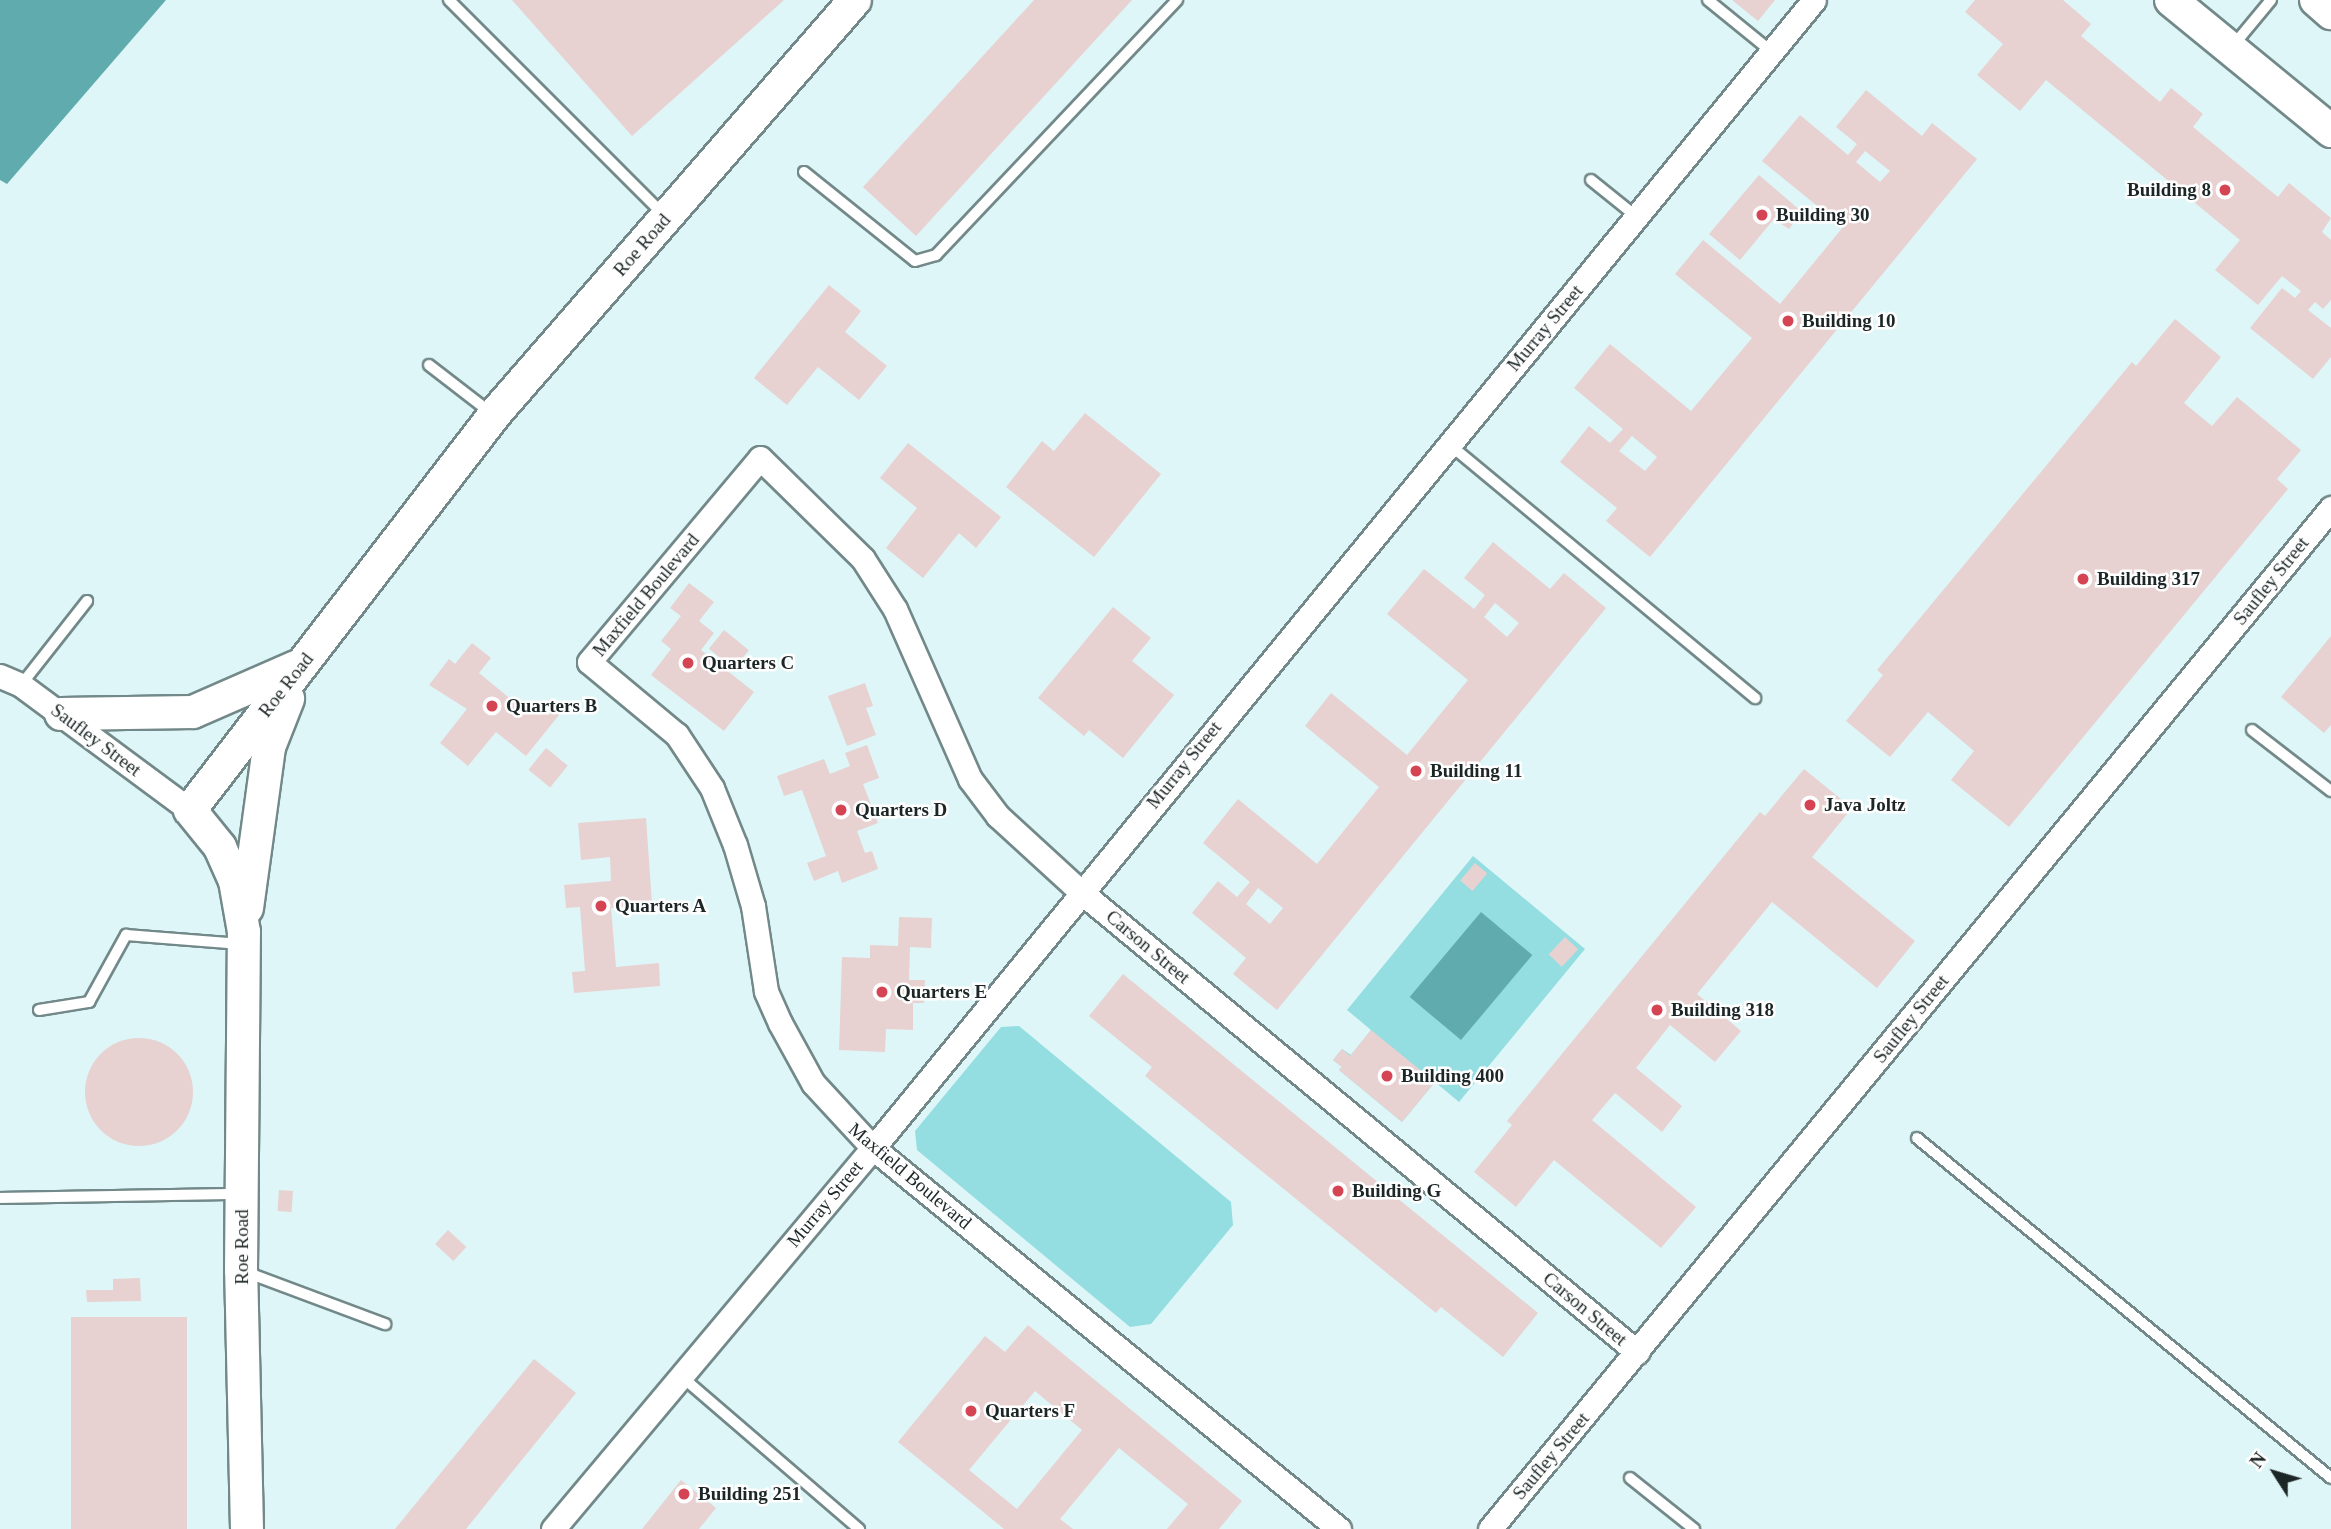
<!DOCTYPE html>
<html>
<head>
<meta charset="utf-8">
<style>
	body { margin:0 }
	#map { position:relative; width:2331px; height:1529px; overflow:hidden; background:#def6f7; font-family:"Times New Roman",serif }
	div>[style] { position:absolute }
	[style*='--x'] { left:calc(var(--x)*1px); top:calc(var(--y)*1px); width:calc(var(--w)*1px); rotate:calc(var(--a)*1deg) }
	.green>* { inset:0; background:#94dee1 }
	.water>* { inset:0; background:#60abae; transform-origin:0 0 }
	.building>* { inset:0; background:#e8d1d1; transform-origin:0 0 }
	.round { border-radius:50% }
	.roads { filter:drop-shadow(2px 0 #738989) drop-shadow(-2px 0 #738989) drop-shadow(0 2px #738989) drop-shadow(0 -2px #738989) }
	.lane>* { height:10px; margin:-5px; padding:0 5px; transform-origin:5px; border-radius:5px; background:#fff }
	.street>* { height:23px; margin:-11.5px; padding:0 11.5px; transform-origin:11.5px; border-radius:11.5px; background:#fff }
	.secondary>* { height:32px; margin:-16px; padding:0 16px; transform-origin:16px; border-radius:16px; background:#fff }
	.dots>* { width:19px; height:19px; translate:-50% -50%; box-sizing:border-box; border:4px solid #fefefe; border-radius:50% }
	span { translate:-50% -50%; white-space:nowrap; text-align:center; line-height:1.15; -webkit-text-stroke:5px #fefefe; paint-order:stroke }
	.poi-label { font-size:19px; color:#1d2626; font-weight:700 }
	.right { translate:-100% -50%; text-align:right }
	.left { translate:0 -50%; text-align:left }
	.street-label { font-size:19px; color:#1d2626 }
	.north { position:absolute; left:2240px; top:1438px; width:70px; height:70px; -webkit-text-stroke:5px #fefefe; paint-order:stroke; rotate:307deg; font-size:19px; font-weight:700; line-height:28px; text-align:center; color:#1d2626 }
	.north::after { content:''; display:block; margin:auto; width:24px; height:32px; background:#1d2626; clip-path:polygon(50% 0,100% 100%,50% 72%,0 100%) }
</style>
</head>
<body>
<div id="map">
	<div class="green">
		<i style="clip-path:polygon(1473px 856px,1585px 949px,1459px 1102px,1435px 1082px,1402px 1122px,1339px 1070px,1342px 1067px,1333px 1060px,1342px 1049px,1351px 1055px,1371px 1030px,1347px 1010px)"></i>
		<i style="clip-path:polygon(1019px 1026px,1231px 1202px,1233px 1225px,1151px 1324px,1130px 1327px,917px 1150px,915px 1131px,1001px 1027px)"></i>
	</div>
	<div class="water">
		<i style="clip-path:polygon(0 0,166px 0,7px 184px,0 180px)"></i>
		<i style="left:1481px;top:912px;width:67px;height:111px;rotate:40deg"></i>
	</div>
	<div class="building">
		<i style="clip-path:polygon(512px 0,784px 0,632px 136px)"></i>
		<i style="clip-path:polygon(1034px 0,1132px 0,916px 236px,863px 187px)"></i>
		<i style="clip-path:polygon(1732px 0,1775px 0,1758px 21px)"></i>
		<i style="clip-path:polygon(1975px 0,2063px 0,2091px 24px,2081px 36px,2160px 102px,2171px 88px,2203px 114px,2193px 127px,2278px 197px,2289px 183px,2331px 218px,2322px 232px,2331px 240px,2331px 300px,2323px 309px,2315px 302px,2308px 310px,2331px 328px,2331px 357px,2313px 379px,2250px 328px,2282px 288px,2295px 298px,2301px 291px,2282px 276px,2258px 305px,2215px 270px,2240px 240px,2046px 80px,2020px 111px,1977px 75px,2003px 44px,1965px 12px)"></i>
		<i style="clip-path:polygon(evenodd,1866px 90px,1922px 136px,1932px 123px,1977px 159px,1650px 557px,1606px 521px,1617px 508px,1560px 462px,1589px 426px,1610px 443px,1623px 429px,1574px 388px,1610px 344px,1691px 411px,1752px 338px,1675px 274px,1703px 240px,1780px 304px,1843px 227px,1762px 161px,1800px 115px,1848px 155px,1857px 144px,1836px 127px,1866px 90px,1865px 151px,1890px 171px,1880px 182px,1856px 162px,1865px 151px,1866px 90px,1632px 436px,1657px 457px,1645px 471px,1619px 451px,1632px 436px)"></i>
		<i style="clip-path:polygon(1759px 175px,1802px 212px,1789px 229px,1774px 219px,1740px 260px,1709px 234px)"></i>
		<i style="clip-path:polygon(829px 285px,861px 311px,845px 332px,887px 366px,859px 400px,818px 367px,787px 405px,754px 378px)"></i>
		<i style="clip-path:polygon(2175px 319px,2221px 357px,2184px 403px,2212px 426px,2237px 397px,2301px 450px,2277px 479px,2288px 489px,2009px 827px,1951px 780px,1974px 751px,1928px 712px,1890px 757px,1846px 721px,1883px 675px,1877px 670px,2132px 362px,2136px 366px)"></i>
		<i style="clip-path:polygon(1085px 413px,1161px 474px,1094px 557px,1006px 487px,1042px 441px,1054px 451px)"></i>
		<i style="clip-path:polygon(908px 443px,1001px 517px,976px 548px,959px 533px,923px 578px,886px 548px,917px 508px,880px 478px)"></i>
		<i style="clip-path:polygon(evenodd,1493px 542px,1550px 589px,1564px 573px,1606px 608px,1277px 1010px,1233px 974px,1246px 958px,1192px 913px,1218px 881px,1237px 897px,1250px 882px,1203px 843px,1238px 799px,1317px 864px,1379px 787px,1305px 726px,1331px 693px,1407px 755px,1468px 680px,1387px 614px,1424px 569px,1474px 609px,1485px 595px,1464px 578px,1493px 542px,1495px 603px,1519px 623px,1507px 637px,1484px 617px,1495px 603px,1493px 542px,1258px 888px,1283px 908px,1270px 924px,1246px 904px,1258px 888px)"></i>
		<i style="clip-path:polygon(689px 583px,714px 602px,699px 621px,714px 633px,701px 650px,754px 692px,724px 731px,651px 675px,671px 649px,661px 641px,681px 616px,670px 608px)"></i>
		<i style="clip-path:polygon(1113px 607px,1151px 638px,1132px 661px,1174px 695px,1123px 758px,1089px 730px,1084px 736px,1038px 698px)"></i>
		<i style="left:724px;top:630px;width:32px;height:24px;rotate:39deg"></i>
		<i style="clip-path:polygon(2331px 636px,2331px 725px,2324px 733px,2281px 697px)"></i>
		<i style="clip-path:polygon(472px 643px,491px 658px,479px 673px,529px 714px,540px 700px,559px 715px,526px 756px,496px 732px,468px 766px,440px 743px,467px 709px,429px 685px,449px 659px,455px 664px)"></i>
		<i style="clip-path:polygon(865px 683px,873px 706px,866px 708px,876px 735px,847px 746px,828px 696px)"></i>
		<i style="clip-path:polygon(867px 745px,879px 778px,863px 784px,878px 823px,857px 831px,865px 853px,872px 851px,878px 869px,842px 883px,838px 871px,814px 881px,807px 863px,826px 856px,802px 790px,784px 796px,777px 776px,824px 759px,830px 774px,850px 766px,845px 753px)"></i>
		<i style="left:546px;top:748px;width:28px;height:28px;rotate:39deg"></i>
		<i style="clip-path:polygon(1804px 769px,1852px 808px,1812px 857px,1915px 941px,1877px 988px,1772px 902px,1697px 994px,1741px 1031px,1715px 1062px,1670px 1025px,1636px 1068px,1682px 1106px,1662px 1132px,1615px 1093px,1592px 1120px,1696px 1207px,1661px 1248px,1554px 1160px,1516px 1207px,1474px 1172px,1512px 1125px,1507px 1121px,1760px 812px,1765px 816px)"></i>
		<i style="clip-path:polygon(646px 818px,652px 904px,611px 908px,616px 967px,659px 963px,660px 986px,574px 993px,572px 972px,585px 971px,580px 907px,566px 908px,564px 885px,611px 881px,610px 857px,581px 860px,578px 823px)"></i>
		<i style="left:1475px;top:863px;width:16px;height:23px;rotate:40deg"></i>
		<i style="clip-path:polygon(899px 917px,932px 918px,931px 948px,910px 947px,909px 980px,925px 980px,924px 1003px,913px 1003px,913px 1030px,886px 1029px,885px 1052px,839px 1050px,842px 957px,870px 958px,870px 945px,898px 946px)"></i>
		<i style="left:1565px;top:937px;width:18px;height:24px;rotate:43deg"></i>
		<i style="clip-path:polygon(1123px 974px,1538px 1313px,1503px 1357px,1441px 1307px,1436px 1313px,1145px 1076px,1152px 1067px,1089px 1016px)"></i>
		<i style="clip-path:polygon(1371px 1030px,1435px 1082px,1402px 1122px,1339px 1070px,1342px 1067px,1333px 1060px,1342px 1049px,1350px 1056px)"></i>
		<i class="round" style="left:85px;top:1038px;width:108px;height:108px"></i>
		<i style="left:279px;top:1190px;width:14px;height:21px;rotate:4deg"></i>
		<i style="left:448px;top:1230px;width:25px;height:19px;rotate:43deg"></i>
		<i style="clip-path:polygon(140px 1278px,141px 1301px,87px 1302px,86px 1290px,113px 1290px,113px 1279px)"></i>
		<i style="left:71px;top:1317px;width:116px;height:212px"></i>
		<i style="clip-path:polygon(evenodd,1028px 1325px,1242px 1501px,1219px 1529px,1167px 1529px,1188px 1504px,1119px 1448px,1060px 1519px,1073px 1529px,1004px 1529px,898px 1442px,985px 1336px,1005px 1352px,1028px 1325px,1035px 1391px,1082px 1430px,1017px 1509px,969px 1470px,1035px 1391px)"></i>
		<i style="clip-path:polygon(534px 1359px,576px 1393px,466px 1529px,395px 1529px)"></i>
		<i style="clip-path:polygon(681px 1480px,716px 1508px,699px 1529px,642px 1529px)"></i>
	</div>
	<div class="roads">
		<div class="lane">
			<i style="--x:449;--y:0;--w:304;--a:45"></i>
			<i style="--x:1708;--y:0;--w:82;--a:39.1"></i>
			<i style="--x:2232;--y:47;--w:61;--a:-50.3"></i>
			<i style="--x:804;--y:172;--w:142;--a:38.7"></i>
			<i style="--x:915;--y:261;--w:22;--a:-16"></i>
			<i style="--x:936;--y:255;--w:351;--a:-46.6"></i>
			<i style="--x:1591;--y:180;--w:59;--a:38.8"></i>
			<i style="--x:429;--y:365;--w:78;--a:37.7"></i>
			<i style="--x:1449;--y:444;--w:398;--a:39.7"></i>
			<i style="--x:21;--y:685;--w:107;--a:-51.8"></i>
			<i style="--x:2252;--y:730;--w:100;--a:37.7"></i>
			<i style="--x:39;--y:1010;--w:51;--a:-9.1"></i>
			<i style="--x:89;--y:1002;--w:77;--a:-61.1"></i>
			<i style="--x:126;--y:935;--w:115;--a:4.5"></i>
			<i style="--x:1917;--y:1138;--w:536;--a:39.39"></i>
			<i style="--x:0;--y:1198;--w:239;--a:-1"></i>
			<i style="--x:243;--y:1271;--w:152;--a:20.5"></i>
			<i style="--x:681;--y:1376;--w:235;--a:40.7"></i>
			<i style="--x:1630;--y:1478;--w:82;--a:38.6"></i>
		</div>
		<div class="street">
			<i style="--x:0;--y:676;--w:23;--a:23"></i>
			<i style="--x:21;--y:685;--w:210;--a:36.5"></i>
			<i style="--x:553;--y:1529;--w:498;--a:-50"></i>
			<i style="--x:873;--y:1148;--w:1484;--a:-50.66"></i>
			<i style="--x:1339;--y:1529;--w:602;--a:-140.73"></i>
			<i style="--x:873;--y:1148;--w:88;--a:-132.7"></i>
			<i style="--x:813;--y:1083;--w:68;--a:-118.8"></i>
			<i style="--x:780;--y:1023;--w:35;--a:-114"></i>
			<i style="--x:766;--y:991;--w:86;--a:-98.7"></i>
			<i style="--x:753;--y:906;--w:64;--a:-106.4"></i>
			<i style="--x:735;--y:845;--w:61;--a:-112"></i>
			<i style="--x:712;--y:788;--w:64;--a:-123.4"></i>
			<i style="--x:677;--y:735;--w:114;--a:-140.3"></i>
			<i style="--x:589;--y:662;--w:266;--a:-50"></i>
			<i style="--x:760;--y:458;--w:144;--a:44.4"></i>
			<i style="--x:863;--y:559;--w:59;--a:57.4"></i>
			<i style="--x:895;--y:609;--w:186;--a:66.2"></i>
			<i style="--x:970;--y:779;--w:46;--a:52.9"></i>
			<i style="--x:998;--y:816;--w:113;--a:42.5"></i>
			<i style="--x:1081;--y:892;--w:722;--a:39.6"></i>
			<i style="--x:1490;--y:1529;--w:1323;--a:-50.52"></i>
		</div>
		<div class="secondary">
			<i style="--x:2171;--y:0;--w:207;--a:39.3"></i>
			<i style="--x:2316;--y:0;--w:20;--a:41"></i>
			<i style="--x:61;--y:714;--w:132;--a:-0.9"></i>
			<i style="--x:193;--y:712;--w:112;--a:-23.6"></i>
			<i style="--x:247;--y:908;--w:162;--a:-82.2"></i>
			<i style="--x:269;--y:747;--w:52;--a:-68.4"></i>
			<i style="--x:247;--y:1529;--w:259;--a:-91.3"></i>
			<i style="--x:241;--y:1270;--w:338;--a:-89.5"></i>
			<i style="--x:244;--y:932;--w:52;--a:-100"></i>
			<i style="--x:235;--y:881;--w:37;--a:-114"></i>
			<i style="--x:220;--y:847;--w:48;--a:-129"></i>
			<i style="--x:190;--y:810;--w:498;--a:-52.4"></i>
			<i style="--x:494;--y:415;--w:550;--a:-48.98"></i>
		</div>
	</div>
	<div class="dots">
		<i style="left:2225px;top:190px;background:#d44452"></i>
		<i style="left:1762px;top:215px;background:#d44452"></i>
		<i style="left:1788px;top:321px;background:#d44452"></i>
		<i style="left:2083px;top:579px;background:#d44452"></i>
		<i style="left:688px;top:663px;background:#d44452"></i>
		<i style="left:492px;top:706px;background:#d44452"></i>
		<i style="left:1416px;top:771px;background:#d44452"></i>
		<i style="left:1810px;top:805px;background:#d44452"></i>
		<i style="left:841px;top:810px;background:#d44452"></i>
		<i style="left:601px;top:906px;background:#d44452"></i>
		<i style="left:882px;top:992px;background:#d44452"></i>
		<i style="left:1657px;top:1010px;background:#d44452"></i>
		<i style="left:1387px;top:1076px;background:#d44452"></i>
		<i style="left:1338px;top:1191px;background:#d44452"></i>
		<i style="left:971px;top:1411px;background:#d44452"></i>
		<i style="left:684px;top:1494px;background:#d44452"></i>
	</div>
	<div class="poi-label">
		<span class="right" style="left:2211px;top:190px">Building 8</span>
		<span class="left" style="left:1776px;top:215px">Building 30</span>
		<span class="left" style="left:1802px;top:321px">Building 10</span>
		<span class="left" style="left:2097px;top:579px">Building 317</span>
		<span class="left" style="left:702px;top:663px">Quarters C</span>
		<span class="left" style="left:506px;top:706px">Quarters B</span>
		<span class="left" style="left:1430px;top:771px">Building 11</span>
		<span class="left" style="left:1824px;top:805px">Java Joltz</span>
		<span class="left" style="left:855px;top:810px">Quarters D</span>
		<span class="left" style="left:615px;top:906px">Quarters A</span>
		<span class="left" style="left:896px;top:992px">Quarters E</span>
		<span class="left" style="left:1671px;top:1010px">Building 318</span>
		<span class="left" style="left:1401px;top:1076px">Building 400</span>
		<span class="left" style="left:1352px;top:1191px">Building G</span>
		<span class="left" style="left:985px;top:1411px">Quarters F</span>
		<span class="left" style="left:698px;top:1494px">Building 251</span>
	</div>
	<div class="street-label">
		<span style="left:642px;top:245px;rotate:-49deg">Roe Road</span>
		<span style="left:1545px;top:328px;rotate:-50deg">Murray Street</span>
		<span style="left:2271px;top:581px;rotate:-51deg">Saufley Street</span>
		<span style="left:646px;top:595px;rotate:-50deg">Maxfield Boulevard</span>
		<span style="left:286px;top:685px;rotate:-52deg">Roe Road</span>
		<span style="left:96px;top:740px;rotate:37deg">Saufley Street</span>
		<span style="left:1184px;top:765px;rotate:-51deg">Murray Street</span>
		<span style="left:1148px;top:947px;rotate:40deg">Carson Street</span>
		<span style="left:1911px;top:1019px;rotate:-51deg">Saufley Street</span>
		<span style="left:910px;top:1176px;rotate:40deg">Maxfield Boulevard</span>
		<span style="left:825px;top:1204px;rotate:-50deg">Murray Street</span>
		<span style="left:242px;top:1247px;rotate:-90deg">Roe Road</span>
		<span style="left:1585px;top:1309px;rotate:40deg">Carson Street</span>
		<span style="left:1551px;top:1456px;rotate:-50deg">Saufley Street</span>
	</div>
	<div class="north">N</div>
</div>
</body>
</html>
